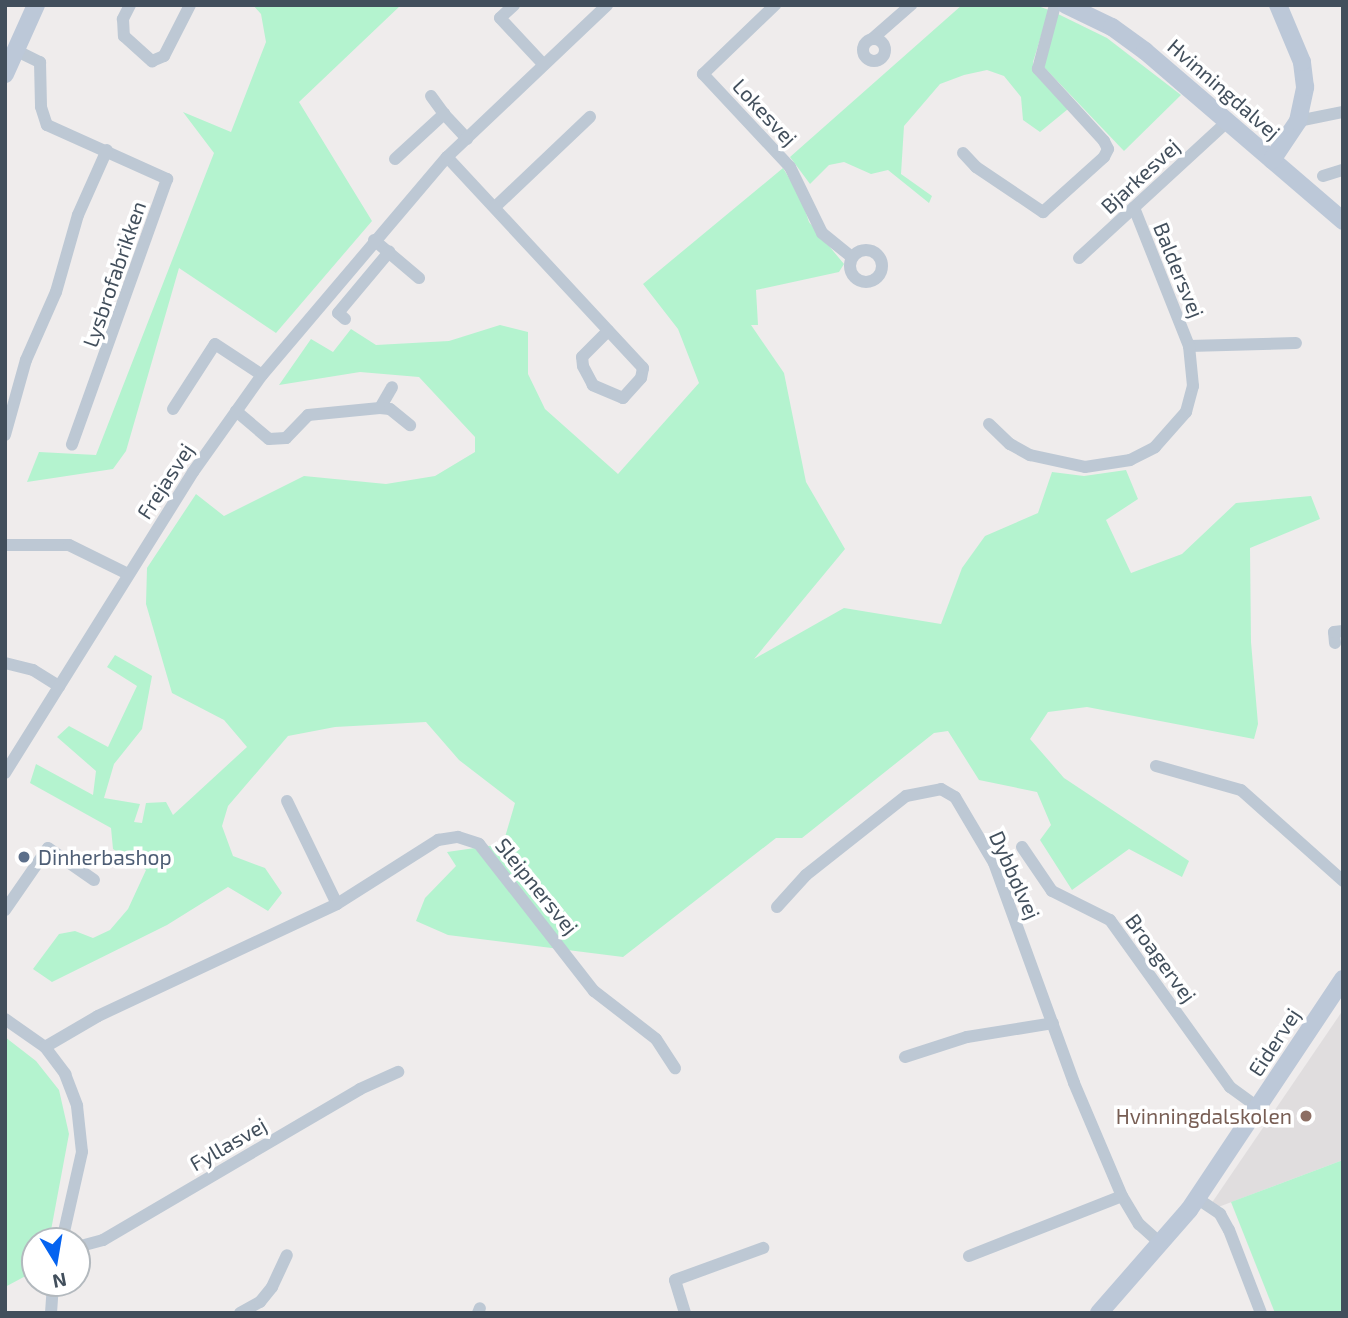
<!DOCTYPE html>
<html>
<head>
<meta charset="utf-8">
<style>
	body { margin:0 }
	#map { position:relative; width:1348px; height:1318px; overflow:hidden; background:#efecec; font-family:"Exo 2",sans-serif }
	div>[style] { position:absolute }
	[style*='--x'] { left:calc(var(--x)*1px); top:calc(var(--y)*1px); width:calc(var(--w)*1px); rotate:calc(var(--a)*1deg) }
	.education>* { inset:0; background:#e0ddde }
	.green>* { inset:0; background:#b4f3cf }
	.street>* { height:12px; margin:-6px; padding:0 6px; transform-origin:6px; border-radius:6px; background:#bdc8d4 }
	.street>.ring { margin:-6px; padding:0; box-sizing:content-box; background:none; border:12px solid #bdc8d4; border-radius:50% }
	.secondary>* { height:18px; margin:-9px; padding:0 9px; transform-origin:9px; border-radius:9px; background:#bcc8d8 }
	.dots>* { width:19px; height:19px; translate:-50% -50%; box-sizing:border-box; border:4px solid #fff; border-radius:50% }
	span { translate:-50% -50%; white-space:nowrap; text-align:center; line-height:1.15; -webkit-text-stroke:7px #fff; paint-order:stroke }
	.street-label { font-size:21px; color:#424f5c }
	.service-label { font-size:21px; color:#4e5e75 }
	.left { translate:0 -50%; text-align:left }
	.education-label { font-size:21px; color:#785e54 }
	.right { translate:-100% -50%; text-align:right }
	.frame { position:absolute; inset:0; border:7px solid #424f5c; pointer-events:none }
	.north { position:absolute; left:21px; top:1227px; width:70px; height:70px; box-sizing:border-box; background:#fff; border:2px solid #b3b9be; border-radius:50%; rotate:169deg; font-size:19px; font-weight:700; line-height:28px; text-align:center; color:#424f5c }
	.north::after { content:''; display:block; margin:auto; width:24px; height:32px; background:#0563f0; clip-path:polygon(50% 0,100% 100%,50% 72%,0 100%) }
</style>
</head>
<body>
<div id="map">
	<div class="education">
		<i style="clip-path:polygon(1343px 1010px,1343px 1160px,1213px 1209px,1209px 1207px)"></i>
	</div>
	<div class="green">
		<i style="clip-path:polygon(253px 5px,401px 5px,299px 102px,372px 221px,276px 333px,179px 268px,126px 451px,113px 469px,27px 482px,39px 452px,96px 455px,214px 153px,183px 112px,231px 132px,266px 42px,261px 14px)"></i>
		<i style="clip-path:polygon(962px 5px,1035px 5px,1049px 10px,1033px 62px,1035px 74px,1068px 109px,1040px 132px,1023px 120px,1021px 97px,1004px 76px,987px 70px,964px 75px,940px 84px,904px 126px,901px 174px,932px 196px,929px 203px,888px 170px,871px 174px,844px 162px,829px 165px,810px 184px,790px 157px)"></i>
		<i style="clip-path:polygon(1058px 14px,1107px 38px,1181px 95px,1124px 151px,1043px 66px)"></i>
		<i style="clip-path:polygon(783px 168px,801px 198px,809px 222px,844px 264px,839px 272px,756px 290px,758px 325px,751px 325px,784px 373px,806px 482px,845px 549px,754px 659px,844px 608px,941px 624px,962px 568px,985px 536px,1038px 513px,1052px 472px,1084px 476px,1126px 470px,1138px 499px,1106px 520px,1131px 573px,1182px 554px,1236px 503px,1311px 496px,1320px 519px,1250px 548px,1251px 642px,1258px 724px,1254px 739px,1087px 707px,1048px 712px,1030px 739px,1064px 778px,1189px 861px,1182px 877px,1129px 849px,1072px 890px,1040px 840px,1051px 825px,1037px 792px,979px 780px,948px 731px,934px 733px,802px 838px,776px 838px,623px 957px,448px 935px,416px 921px,425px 898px,456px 866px,447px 852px,503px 844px,515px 803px,459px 760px,426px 722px,335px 727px,288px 736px,228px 806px,222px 826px,233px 856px,265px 868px,282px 893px,268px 911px,228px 887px,167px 925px,52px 982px,33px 969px,59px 934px,75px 931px,93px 938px,110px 930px,128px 909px,146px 870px,113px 849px,111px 828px,30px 783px,36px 764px,93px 795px,96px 771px,57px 737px,69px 726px,108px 747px,137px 686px,107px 667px,115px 655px,152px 676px,142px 729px,114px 764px,104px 798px,140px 804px,134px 822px,142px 823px,146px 803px,166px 802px,173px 815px,247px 747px,224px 720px,172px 693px,146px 604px,147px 568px,196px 494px,224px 516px,304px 476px,386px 484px,435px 476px,475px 452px,475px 437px,419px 377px,360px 372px,279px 385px,311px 339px,333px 352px,351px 329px,376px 345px,449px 341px,500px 325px,528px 332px,528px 374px,545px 409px,618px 474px,699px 383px,678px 329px,643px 284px)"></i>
		<i style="clip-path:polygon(5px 1037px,36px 1061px,59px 1090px,69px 1134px,49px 1241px,35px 1241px,35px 1271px,5px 1287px)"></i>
		<i style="clip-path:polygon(1343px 1160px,1343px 1313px,1275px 1313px,1231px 1202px)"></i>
	</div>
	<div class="street">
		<i style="--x:130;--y:5;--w:16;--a:117"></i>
		<i style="--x:123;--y:19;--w:17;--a:87"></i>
		<i style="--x:124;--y:36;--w:38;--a:42"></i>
		<i style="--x:152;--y:61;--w:13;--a:-23"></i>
		<i style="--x:164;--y:56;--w:57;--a:-63"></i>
		<i style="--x:514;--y:5;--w:19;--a:137"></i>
		<i style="--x:500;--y:18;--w:63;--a:46.9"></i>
		<i style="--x:775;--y:5;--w:100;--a:136.2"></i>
		<i style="--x:703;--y:74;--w:127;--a:46.9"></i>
		<i style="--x:790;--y:167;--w:73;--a:64.1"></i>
		<i style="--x:822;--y:233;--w:38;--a:39"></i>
		<i style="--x:872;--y:39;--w:52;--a:-41.1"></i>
		<i class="ring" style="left:863px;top:39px;width:10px;height:10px"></i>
		<i style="--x:15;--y:50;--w:28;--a:26"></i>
		<i style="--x:40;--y:62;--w:45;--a:88.7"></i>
		<i style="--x:41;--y:107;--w:19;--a:72"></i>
		<i style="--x:47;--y:125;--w:132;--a:24.2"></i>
		<i style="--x:167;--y:179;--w:282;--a:109.7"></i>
		<i style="--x:431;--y:96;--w:22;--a:54"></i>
		<i style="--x:1298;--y:121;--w:46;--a:-11.3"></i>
		<i style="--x:963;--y:153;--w:19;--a:47"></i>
		<i style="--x:976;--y:167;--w:81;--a:33.9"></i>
		<i style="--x:1043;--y:212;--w:82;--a:-42"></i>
		<i style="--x:1104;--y:157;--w:9;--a:-63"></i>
		<i style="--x:1108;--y:149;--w:9;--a:-117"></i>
		<i style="--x:1104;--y:141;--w:98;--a:-132.5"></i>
		<i style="--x:1038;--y:69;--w:66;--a:-75.1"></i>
		<i style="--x:447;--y:157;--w:288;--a:47.1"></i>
		<i style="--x:643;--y:368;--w:10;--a:101"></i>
		<i style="--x:641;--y:378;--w:27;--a:132"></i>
		<i style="--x:623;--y:398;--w:33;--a:-157"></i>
		<i style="--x:593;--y:385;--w:21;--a:-118"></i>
		<i style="--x:583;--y:366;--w:9;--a:-96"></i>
		<i style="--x:582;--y:357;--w:37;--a:-45"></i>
		<i style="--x:395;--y:159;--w:67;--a:-42.6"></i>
		<i style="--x:444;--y:114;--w:34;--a:47"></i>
		<i style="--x:1323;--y:176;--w:21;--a:-17"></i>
		<i style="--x:495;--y:207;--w:131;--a:-43.5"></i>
		<i style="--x:374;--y:240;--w:59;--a:40.2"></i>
		<i class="ring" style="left:850px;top:250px;width:20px;height:20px"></i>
		<i style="--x:1079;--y:258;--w:202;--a:-42.6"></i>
		<i style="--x:345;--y:319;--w:9;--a:-139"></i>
		<i style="--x:338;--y:313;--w:80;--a:-50.1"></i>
		<i style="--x:1189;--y:346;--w:107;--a:-1.6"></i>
		<i style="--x:380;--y:408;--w:24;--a:-60"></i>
		<i style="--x:173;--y:409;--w:77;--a:-57.1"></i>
		<i style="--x:215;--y:344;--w:56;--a:33.4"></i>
		<i style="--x:236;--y:411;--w:43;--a:40.3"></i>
		<i style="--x:269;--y:439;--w:17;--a:-3"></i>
		<i style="--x:286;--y:438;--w:32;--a:-46"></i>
		<i style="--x:308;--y:415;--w:72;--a:-5.6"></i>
		<i style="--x:380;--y:408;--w:10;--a:6"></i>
		<i style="--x:390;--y:409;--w:26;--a:39"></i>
		<i style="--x:989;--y:424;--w:29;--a:44"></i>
		<i style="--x:1010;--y:444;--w:23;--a:29"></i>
		<i style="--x:1030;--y:455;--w:56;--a:12.3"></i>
		<i style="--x:1085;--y:467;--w:46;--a:-8.8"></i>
		<i style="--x:1130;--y:460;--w:28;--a:-27"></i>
		<i style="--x:1155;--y:447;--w:47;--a:-48.5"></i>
		<i style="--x:1186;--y:412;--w:27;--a:-75"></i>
		<i style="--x:1193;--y:386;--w:40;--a:-95.7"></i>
		<i style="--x:1189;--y:346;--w:149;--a:-111.7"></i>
		<i style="--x:5;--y:435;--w:78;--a:-74.4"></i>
		<i style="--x:26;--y:360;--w:74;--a:-66.2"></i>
		<i style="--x:56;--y:292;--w:80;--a:-74.1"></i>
		<i style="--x:78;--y:215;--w:71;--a:-66"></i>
		<i style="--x:5;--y:545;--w:64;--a:0"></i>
		<i style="--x:69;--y:545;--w:66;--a:26.2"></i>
		<i style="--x:1335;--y:643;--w:11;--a:-95"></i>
		<i style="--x:1334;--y:632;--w:9;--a:-6"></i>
		<i style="--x:5;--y:663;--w:29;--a:14"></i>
		<i style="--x:33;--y:670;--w:31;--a:32"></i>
		<i style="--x:1156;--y:766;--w:88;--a:15.8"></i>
		<i style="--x:1241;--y:790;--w:137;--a:41.7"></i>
		<i style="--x:5;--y:773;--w:355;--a:-58"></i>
		<i style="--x:193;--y:472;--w:119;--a:-54.6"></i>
		<i style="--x:262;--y:375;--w:286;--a:-49.7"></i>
		<i style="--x:447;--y:157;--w:221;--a:-43.5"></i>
		<i style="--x:287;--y:801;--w:114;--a:64.1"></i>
		<i style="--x:1022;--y:847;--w:53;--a:55.7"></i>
		<i style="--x:1052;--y:891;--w:65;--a:26.6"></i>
		<i style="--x:1110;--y:920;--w:206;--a:54.3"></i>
		<i style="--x:1230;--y:1087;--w:34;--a:36"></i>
		<i style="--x:777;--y:907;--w:43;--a:-47.8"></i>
		<i style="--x:806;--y:875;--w:127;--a:-38.3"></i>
		<i style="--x:906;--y:796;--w:36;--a:-11"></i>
		<i style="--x:941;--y:789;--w:16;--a:30"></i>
		<i style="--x:955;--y:797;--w:77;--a:59.4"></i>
		<i style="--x:994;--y:863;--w:234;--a:70"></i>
		<i style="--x:1074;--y:1083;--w:123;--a:67"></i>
		<i style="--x:1122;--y:1196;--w:33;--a:59"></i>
		<i style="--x:1139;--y:1224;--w:31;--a:42"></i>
		<i style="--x:5;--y:910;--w:75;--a:-55.3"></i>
		<i style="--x:48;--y:848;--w:56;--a:34.8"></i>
		<i style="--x:5;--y:1019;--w:49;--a:35"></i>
		<i style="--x:45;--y:1047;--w:34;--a:53"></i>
		<i style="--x:65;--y:1074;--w:34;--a:69"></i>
		<i style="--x:77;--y:1106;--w:46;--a:83.8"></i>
		<i style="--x:82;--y:1152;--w:91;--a:102.7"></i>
		<i style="--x:45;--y:1047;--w:61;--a:-30.3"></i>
		<i style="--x:98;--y:1016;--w:264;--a:-25.1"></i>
		<i style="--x:337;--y:904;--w:120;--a:-32.4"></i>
		<i style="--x:438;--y:840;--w:20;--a:-9"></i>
		<i style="--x:458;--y:837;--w:22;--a:18"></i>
		<i style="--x:479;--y:844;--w:187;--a:52"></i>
		<i style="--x:594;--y:991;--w:78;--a:37.7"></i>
		<i style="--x:656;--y:1039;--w:35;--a:57"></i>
		<i style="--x:905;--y:1057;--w:65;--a:-17.9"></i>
		<i style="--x:967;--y:1037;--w:87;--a:-9.2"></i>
		<i style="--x:1198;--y:1199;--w:27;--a:34"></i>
		<i style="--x:1220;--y:1214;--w:18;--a:61"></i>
		<i style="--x:1229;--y:1230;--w:89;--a:68.9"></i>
		<i style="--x:77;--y:1247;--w:27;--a:-15"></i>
		<i style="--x:103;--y:1240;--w:298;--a:-30.4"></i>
		<i style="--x:360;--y:1089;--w:42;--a:-24.1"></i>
		<i style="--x:969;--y:1256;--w:164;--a:-21.4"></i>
		<i style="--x:51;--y:1313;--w:30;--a:-86"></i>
		<i style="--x:240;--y:1313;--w:23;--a:-29"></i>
		<i style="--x:260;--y:1302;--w:19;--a:-51"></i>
		<i style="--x:272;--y:1287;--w:35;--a:-65"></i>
		<i style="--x:478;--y:1313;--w:5;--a:-68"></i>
		<i style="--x:685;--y:1313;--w:34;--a:-107"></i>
		<i style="--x:675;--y:1280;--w:94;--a:-20"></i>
	</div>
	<div class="secondary">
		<i style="--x:1066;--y:5;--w:51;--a:25.6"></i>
		<i style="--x:1112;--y:27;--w:41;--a:36"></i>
		<i style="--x:1145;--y:51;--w:261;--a:40.6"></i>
		<i style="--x:5;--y:74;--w:76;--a:-65.8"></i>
		<i style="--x:1272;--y:160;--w:47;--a:-56.3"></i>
		<i style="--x:1298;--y:121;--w:35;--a:-78"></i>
		<i style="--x:1305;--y:87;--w:25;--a:-97"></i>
		<i style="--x:1302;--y:62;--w:62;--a:-112.8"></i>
		<i style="--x:1099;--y:1313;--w:137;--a:-48.9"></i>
		<i style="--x:1189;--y:1210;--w:278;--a:-56.3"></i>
	</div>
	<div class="dots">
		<i style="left:24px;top:857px;background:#5c6f8a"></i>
		<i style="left:1306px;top:1116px;background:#8d6e63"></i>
	</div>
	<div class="street-label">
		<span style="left:1224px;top:89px;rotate:41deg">Hvinningdalvej</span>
		<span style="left:765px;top:112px;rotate:47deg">Lokesvej</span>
		<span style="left:1140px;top:176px;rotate:-43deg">Bjarkesvej</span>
		<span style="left:1179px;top:270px;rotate:68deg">Baldersvej</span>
		<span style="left:114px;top:274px;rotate:-71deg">Lysbrofabrikken</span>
		<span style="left:165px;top:481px;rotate:-57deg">Frejasvej</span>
		<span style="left:1015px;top:875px;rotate:66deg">Dybbølvej</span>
		<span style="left:537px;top:886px;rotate:51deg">Sleipnersvej</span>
		<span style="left:1161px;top:958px;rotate:54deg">Broagervej</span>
		<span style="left:1274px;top:1042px;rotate:-57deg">Eidervej</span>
		<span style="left:228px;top:1144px;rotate:-30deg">Fyllasvej</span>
	</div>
	<div class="service-label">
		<span class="left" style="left:38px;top:857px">Dinherbashop</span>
	</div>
	<div class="education-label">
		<span class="right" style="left:1292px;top:1116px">Hvinningdalskolen</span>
	</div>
	<div class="frame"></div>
	<div class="north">N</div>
</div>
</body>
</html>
